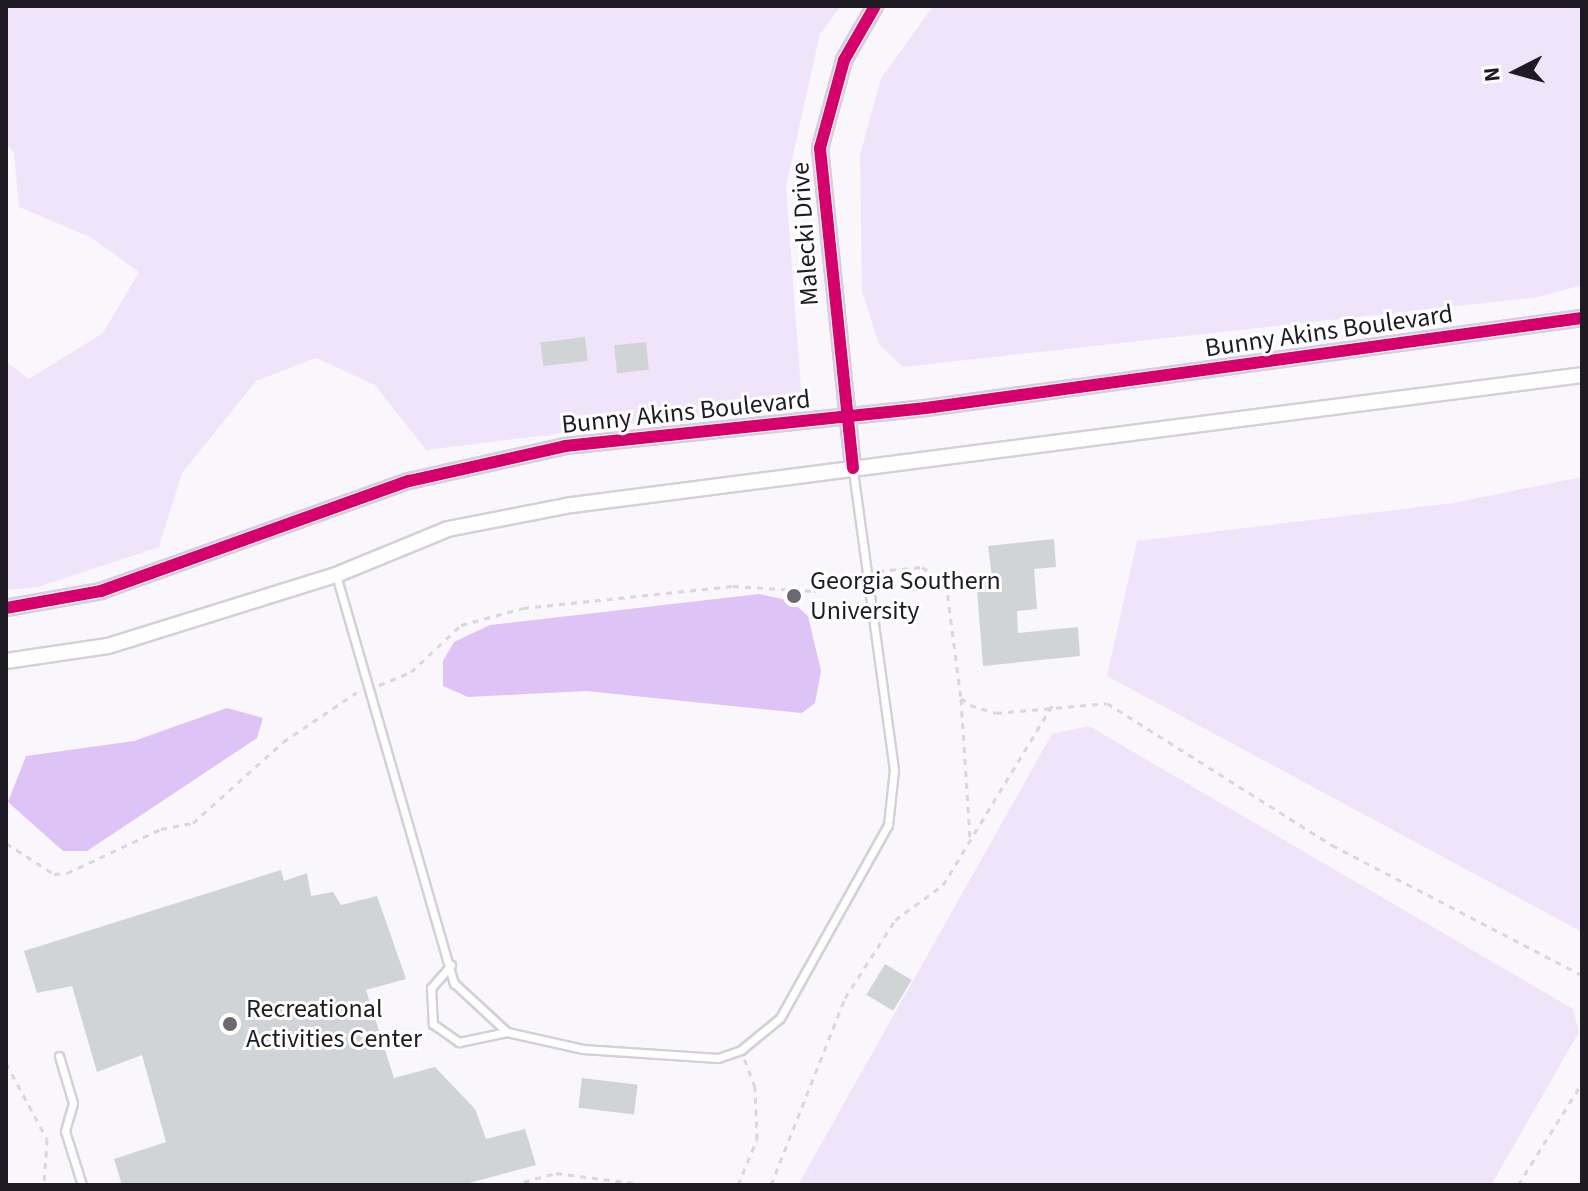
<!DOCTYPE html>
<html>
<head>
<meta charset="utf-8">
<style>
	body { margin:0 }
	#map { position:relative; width:1588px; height:1191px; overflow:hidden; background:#f9f6fc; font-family:"Source Sans 3",sans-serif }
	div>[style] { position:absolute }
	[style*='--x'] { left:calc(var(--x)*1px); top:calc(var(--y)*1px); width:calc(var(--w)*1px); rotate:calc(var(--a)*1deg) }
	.green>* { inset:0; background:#f0e4fa }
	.water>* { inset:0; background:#dec4f6 }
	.building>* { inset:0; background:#d1d4d4; transform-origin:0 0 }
	.path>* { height:3px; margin-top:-1.5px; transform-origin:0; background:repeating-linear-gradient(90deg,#d9d7da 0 6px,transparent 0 12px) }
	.roads { filter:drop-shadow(2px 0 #d4d0d8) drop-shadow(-2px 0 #d4d0d8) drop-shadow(0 2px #d4d0d8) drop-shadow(0 -2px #d4d0d8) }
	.service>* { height:7px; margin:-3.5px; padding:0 3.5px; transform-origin:3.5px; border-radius:3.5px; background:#fefeff }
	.minor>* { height:14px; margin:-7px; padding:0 7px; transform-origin:7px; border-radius:7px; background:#fefeff }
	.cycleway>* { height:12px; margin:-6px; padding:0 6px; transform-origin:6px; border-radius:6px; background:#d6006c }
	.dots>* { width:22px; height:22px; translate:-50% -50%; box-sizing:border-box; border:4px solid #fff; border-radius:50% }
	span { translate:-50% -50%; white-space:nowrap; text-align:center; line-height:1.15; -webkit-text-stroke:6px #fff; paint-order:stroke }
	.street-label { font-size:26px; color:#1f1b24 }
	.poi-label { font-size:26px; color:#1f1b24 }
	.left { translate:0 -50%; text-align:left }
	.frame { position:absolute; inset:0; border:8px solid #1f1b24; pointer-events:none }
	.north { position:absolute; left:1476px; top:32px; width:80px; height:80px; -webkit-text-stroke:6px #fff; paint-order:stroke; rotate:264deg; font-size:22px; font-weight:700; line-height:32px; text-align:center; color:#1f1b24 }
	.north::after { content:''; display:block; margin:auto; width:28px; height:36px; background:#1f1b24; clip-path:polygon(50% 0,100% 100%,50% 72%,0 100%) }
</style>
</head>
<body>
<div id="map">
	<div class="green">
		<i style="clip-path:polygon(6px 6px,841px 6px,820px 34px,786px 186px,802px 403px,426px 450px,375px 385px,316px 358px,256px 381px,182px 473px,159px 547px,38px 587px,6px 590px,6px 362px,29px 379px,103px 333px,139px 272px,90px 237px,19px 207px,14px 153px,6px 143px)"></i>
		<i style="clip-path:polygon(933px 6px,1582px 6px,1582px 285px,1539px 297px,903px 367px,879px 344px,862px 291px,860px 155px,881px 79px)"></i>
		<i style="clip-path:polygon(1582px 477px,1582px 932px,1107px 676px,1137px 541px,1453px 503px)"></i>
		<i style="clip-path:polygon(1089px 726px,1573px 1009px,1579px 1032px,1491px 1185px,798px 1185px,1052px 734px)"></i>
	</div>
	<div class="water">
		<i style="clip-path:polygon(759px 594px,791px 601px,808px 616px,821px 671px,815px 703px,802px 713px,586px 691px,468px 697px,443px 686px,443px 661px,454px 642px,490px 625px)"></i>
		<i style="clip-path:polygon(227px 708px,263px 718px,257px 738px,87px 851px,63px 851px,8px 802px,26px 756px,134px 741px)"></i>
	</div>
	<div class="building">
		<i style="left:585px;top:337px;width:24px;height:45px;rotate:83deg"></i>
		<i style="left:646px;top:342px;width:28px;height:32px;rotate:84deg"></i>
		<i style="clip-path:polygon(1054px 539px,1056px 567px,1034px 569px,1037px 609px,1017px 611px,1018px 633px,1078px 627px,1080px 656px,983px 666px,976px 577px,992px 576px,988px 546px)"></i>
		<i style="clip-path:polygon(281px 870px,284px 881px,307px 873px,311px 896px,333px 892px,341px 905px,377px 896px,406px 979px,366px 990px,394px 1078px,435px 1067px,475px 1109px,486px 1139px,525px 1129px,536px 1165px,462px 1185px,122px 1185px,114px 1159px,166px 1142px,142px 1055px,97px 1072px,72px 986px,37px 993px,24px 951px)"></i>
		<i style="left:885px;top:964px;width:31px;height:36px;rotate:31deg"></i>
		<i style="left:582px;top:1078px;width:56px;height:30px;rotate:7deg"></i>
	</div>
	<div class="path">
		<i style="--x:878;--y:571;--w:44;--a:-5.2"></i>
		<i style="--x:922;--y:567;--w:29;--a:34"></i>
		<i style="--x:946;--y:583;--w:116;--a:82.6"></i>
		<i style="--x:961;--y:698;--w:11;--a:38"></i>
		<i style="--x:970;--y:705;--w:27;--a:17"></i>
		<i style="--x:996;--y:713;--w:111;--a:-5.1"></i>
		<i style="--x:1107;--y:703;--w:266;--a:32.3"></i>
		<i style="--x:1332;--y:845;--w:282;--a:27.5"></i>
		<i style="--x:379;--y:685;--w:35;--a:-22"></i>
		<i style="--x:411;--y:672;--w:69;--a:-43.2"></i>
		<i style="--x:461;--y:625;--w:64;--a:-15.3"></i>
		<i style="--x:523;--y:608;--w:211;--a:-6"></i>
		<i style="--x:733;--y:586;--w:81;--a:3.5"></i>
		<i style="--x:814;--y:591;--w:44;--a:-21.3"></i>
		<i style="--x:961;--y:699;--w:139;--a:86.3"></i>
		<i style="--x:6;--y:843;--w:57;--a:32.9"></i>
		<i style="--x:54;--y:874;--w:13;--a:-4"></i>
		<i style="--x:67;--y:873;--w:104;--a:-25.1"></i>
		<i style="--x:161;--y:829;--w:33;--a:-11"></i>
		<i style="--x:193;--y:823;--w:121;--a:-42"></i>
		<i style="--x:283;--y:742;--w:89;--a:-34"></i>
		<i style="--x:6;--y:1063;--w:86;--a:61.7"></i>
		<i style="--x:47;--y:1139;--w:46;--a:93.7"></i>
		<i style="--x:512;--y:1185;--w:46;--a:-15.3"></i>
		<i style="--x:556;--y:1173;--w:94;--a:7.4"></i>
		<i style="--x:738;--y:1185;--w:50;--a:-67.6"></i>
		<i style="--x:757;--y:1139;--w:52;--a:-92.2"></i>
		<i style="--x:755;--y:1087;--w:30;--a:-111"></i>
		<i style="--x:771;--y:1185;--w:201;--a:-68.4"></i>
		<i style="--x:845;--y:998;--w:93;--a:-57.3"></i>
		<i style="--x:895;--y:920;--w:59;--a:-36.1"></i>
		<i style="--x:943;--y:885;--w:212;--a:-58.7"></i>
		<i style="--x:1518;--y:1185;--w:120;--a:-57.9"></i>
	</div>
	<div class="roads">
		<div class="service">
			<i style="--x:336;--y:575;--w:425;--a:73.9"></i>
			<i style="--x:454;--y:983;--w:72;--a:42.8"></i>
			<i style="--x:507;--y:1032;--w:78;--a:12.6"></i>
			<i style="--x:583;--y:1049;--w:135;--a:3.8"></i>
			<i style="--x:718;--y:1058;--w:24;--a:-19"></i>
			<i style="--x:741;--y:1050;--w:50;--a:-39.4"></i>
			<i style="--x:780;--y:1018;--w:221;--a:-60.8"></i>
			<i style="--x:888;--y:825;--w:55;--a:-83.8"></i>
			<i style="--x:894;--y:770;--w:304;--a:-97.8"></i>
			<i style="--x:451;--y:965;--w:30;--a:131"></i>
			<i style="--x:431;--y:988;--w:36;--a:87"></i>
			<i style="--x:433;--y:1024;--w:32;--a:35"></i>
			<i style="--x:459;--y:1042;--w:49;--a:-11.8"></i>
			<i style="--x:59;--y:1056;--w:49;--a:73.4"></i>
			<i style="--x:73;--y:1103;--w:29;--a:106"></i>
			<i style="--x:65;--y:1131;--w:57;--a:72.5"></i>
		</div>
		<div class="minor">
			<i style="--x:853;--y:468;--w:322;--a:-95.9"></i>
			<i style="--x:820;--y:148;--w:91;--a:-74.7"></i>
			<i style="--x:844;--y:60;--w:62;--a:-60.1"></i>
			<i style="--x:6;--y:608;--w:97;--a:-10.1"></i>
			<i style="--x:101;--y:591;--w:327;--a:-19.7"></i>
			<i style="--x:409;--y:481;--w:160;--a:-12.6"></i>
			<i style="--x:565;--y:446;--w:363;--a:-6"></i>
			<i style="--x:926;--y:408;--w:662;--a:-7.81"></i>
			<i style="--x:6;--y:661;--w:103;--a:-8.4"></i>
			<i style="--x:108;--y:646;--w:239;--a:-17.3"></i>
			<i style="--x:336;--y:575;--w:121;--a:-22.3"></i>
			<i style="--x:448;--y:529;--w:126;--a:-11"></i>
			<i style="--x:572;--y:505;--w:1018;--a:-7.33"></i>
		</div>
	</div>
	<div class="cycleway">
		<i style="--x:853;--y:468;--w:322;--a:-95.9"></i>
		<i style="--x:820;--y:148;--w:91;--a:-74.7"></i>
		<i style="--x:844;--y:60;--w:62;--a:-60.1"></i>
		<i style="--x:6;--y:608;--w:97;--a:-10.1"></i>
		<i style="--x:101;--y:591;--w:327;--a:-19.7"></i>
		<i style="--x:409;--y:481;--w:160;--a:-12.6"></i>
		<i style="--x:565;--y:446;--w:363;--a:-6"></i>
		<i style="--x:926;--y:408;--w:662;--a:-7.81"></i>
	</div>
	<div class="dots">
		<i style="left:794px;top:596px;background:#6b6870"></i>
		<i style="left:230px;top:1024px;background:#6b6870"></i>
	</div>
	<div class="street-label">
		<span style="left:805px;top:234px;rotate:-94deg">Malecki Drive</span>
		<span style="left:1329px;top:331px;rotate:-8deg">Bunny Akins Boulevard</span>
		<span style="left:686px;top:412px;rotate:-6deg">Bunny Akins Boulevard</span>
	</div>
	<div class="poi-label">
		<span class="left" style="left:810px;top:596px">Georgia Southern<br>University</span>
		<span class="left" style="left:246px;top:1024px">Recreational<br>Activities Center</span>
	</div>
	<div class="frame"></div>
	<div class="north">N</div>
</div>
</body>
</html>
